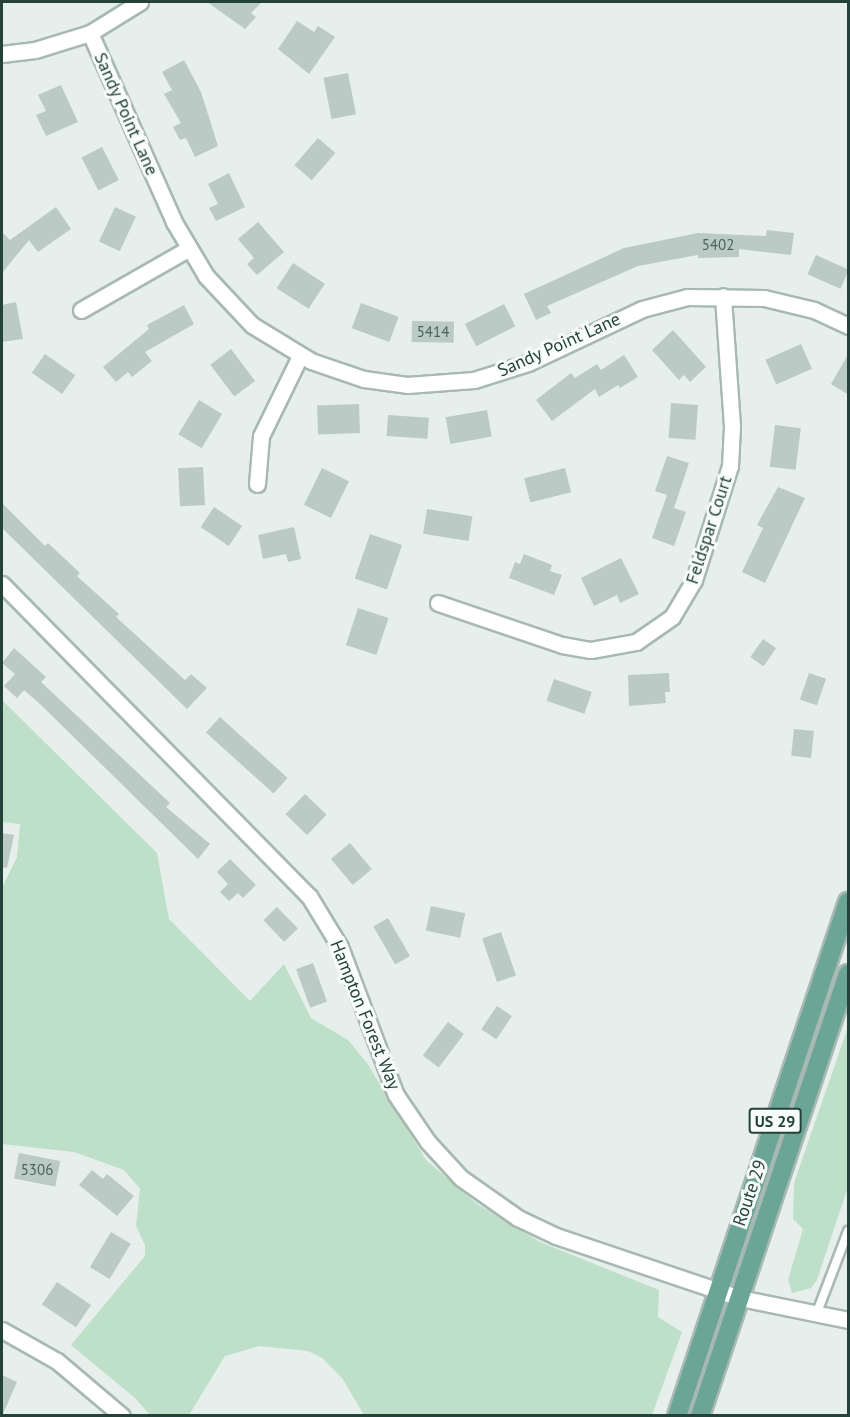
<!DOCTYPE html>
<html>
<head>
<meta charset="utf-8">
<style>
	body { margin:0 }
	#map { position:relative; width:850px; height:1417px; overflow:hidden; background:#e6efeb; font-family:"PT Sans",sans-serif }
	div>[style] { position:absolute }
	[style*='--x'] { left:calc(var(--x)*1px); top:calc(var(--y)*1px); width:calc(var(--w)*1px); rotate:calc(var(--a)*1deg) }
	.green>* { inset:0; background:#bfe0c8 }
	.building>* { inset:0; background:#bbcac4; transform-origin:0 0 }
	.roads { filter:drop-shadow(2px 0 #a8b8b2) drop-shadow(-2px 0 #a8b8b2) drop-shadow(0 2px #a8b8b2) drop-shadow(0 -2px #a8b8b2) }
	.service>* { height:8px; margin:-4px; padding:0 4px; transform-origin:4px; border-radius:4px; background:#fff }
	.minor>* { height:15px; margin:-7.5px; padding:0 7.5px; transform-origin:7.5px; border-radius:7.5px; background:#fff }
	.primary>* { height:18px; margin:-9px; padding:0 9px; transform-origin:9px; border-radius:9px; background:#6aa596 }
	span { translate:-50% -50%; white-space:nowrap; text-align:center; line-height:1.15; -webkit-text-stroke:6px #f7fbf9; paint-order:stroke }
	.number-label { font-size:15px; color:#4a645c }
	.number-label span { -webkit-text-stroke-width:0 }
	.shield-label span { padding:2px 4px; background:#f7fbf9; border:2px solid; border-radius:4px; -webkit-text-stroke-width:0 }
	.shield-label { font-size:16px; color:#24423a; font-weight:700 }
	.street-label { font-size:18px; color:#24423a }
	.frame { position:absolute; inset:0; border:3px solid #24423a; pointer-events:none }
</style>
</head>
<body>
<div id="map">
	<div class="green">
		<i style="clip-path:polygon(2px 700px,157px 853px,169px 919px,250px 1001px,284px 964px,311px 1018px,348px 1040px,367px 1063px,426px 1160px,476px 1203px,540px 1242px,659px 1290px,658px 1317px,682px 1332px,652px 1415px,364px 1415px,342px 1378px,322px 1358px,308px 1351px,259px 1346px,225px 1356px,189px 1415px,150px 1415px,135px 1398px,71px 1345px,145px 1256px,145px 1245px,136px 1226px,140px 1189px,124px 1170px,74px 1152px,2px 1144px,2px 888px,17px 857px,20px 824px,2px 822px)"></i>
		<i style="clip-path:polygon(848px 1027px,848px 1187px,817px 1280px,811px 1288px,792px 1293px,788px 1280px,803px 1229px,793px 1219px,794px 1183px)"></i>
	</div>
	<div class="building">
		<i style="clip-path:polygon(207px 2px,262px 2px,251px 13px,256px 17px,245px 29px)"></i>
		<i style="clip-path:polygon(297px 21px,314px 32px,318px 26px,335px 37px,309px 74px,278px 49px)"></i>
		<i style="clip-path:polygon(184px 60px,201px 92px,218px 146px,195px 157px,186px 138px,180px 140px,173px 127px,181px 123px,164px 94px,172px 90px,162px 72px)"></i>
		<i style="left:348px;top:73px;width:42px;height:25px;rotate:79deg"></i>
		<i style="clip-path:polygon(61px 85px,78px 122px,46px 136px,36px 115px,46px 111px,38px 95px)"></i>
		<i style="left:318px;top:138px;width:23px;height:36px;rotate:41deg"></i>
		<i style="left:102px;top:147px;width:37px;height:23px;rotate:63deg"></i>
		<i style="clip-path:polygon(229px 173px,245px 207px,216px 221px,209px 208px,218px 204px,208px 184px)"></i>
		<i style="clip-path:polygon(56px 207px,71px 229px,38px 252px,29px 240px,2px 273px,2px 232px,10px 240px)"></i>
		<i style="left:115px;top:207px;width:23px;height:38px;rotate:25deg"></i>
		<i style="clip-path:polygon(258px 222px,284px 252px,257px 275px,247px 264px,254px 258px,238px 239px)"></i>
		<i style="clip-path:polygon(767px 230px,794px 233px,791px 255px,739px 249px,739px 257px,698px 258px,698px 255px,638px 266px,547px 306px,551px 313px,536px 320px,524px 294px,624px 248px,698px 233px,766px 236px)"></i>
		<i style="left:816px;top:255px;width:36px;height:21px;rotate:24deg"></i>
		<i style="left:293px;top:263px;width:38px;height:30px;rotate:33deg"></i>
		<i style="clip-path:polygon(16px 302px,23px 339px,2px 342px,2px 305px)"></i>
		<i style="left:361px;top:303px;width:40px;height:27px;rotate:20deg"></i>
		<i style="left:504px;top:304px;width:25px;height:44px;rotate:63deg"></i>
		<i style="clip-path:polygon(184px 305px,194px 324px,145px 352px,152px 361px,132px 377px,128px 372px,116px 382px,103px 367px,149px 329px,147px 325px)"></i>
		<i style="left:412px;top:321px;width:42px;height:21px;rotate:1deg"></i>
		<i style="clip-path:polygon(673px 330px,706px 367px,690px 382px,684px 375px,679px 380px,652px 350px)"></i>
		<i style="left:801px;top:344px;width:27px;height:39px;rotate:66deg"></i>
		<i style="left:231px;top:349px;width:40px;height:26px;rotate:53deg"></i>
		<i style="clip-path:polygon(849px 353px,849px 395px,831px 384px)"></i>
		<i style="left:45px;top:354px;width:37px;height:23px;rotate:35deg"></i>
		<i style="clip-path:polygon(624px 355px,638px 377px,620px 388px,618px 385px,599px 397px,595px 389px,552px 421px,536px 400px,571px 373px,575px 378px,597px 364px,601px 370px)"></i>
		<i style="left:199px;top:400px;width:27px;height:40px;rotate:31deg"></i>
		<i style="left:671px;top:403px;width:27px;height:35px;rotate:4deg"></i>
		<i style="left:359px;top:404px;width:29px;height:42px;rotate:88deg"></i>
		<i style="left:487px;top:410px;width:27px;height:42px;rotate:80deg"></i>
		<i style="left:388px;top:415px;width:41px;height:21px;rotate:4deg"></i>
		<i style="left:775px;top:425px;width:26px;height:42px;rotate:7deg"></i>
		<i style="clip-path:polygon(667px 456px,689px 463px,674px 508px,686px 512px,674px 546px,652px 538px,667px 495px,655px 491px)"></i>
		<i style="left:203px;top:467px;width:38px;height:25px;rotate:87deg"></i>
		<i style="left:322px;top:468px;width:30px;height:41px;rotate:26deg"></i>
		<i style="left:565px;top:468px;width:25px;height:42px;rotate:76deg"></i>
		<i style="clip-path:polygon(778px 487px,805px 498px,765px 583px,742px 572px,763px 528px,757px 525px)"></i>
		<i style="clip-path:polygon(2px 503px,45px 546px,48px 543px,80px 573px,77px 576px,119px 614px,116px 617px,185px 680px,191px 674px,207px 688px,187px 709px,2px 528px)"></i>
		<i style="left:214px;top:507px;width:34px;height:24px;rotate:34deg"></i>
		<i style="left:427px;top:509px;width:46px;height:25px;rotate:9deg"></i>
		<i style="clip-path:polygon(294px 527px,301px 559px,288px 562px,286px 554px,263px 559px,258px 535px)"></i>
		<i style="left:370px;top:534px;width:34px;height:47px;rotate:19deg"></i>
		<i style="clip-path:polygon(524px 554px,552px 565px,550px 571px,562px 575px,554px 595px,509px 578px,515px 562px,520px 564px)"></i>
		<i style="clip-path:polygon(621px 558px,639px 594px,620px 603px,617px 595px,594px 606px,581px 578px)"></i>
		<i style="left:358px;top:608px;width:32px;height:39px;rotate:18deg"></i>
		<i style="left:763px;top:639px;width:16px;height:22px;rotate:35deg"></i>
		<i style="clip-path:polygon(14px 648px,46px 677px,41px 682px,170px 803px,166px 807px,210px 844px,198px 859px,41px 705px,24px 690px,17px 698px,4px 686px,15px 674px,2px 663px)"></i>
		<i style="clip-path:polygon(669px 673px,670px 692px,665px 692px,666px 703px,629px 706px,628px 675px)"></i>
		<i style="left:809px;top:673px;width:18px;height:28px;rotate:19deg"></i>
		<i style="left:554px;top:679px;width:40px;height:23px;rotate:19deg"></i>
		<i style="left:220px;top:717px;width:91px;height:21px;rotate:42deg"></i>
		<i style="left:794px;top:729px;width:20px;height:27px;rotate:6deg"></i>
		<i style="left:305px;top:794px;width:30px;height:28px;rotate:44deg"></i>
		<i style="clip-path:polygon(2px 833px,14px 835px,7px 868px,2px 867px)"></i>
		<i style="left:350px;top:843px;width:34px;height:25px;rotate:50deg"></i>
		<i style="clip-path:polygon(230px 859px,256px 885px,243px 898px,238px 893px,229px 901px,220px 892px,228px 884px,217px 872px)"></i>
		<i style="left:431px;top:906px;width:35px;height:25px;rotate:12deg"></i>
		<i style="left:277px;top:907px;width:30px;height:19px;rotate:46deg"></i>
		<i style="left:388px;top:918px;width:44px;height:17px;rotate:60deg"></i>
		<i style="left:501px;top:932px;width:46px;height:20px;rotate:71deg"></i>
		<i style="left:313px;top:963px;width:41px;height:18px;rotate:70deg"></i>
		<i style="left:497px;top:1006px;width:18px;height:28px;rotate:34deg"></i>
		<i style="left:448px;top:1022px;width:20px;height:42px;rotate:37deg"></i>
		<i style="left:19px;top:1153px;width:42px;height:26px;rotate:11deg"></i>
		<i style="clip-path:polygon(92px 1170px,103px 1179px,107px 1174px,134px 1196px,117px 1216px,79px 1185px)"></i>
		<i style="left:111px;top:1232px;width:23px;height:41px;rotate:31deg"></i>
		<i style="left:57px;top:1282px;width:41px;height:27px;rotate:34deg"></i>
		<i style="clip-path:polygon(2px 1375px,17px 1382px,2px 1416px)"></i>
	</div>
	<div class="roads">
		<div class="service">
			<i style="--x:816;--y:1315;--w:90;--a:-69.1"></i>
		</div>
		<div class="minor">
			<i style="--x:90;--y:33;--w:207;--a:66"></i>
			<i style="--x:174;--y:222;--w:63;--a:59.3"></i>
			<i style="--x:206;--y:276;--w:67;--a:46.8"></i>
			<i style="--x:252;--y:325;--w:69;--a:31.4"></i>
			<i style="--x:311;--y:361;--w:56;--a:18.8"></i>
			<i style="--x:364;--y:379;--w:43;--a:7.9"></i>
			<i style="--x:407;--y:385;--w:67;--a:-4.3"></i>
			<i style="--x:474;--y:380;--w:57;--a:-17.5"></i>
			<i style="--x:528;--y:363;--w:126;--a:-25.3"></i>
			<i style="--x:642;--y:309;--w:47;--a:-14.9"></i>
			<i style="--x:687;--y:297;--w:77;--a:0.7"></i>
			<i style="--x:764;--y:298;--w:51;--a:13.5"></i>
			<i style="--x:814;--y:310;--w:38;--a:25"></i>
			<i style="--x:2;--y:54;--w:33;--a:-7"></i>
			<i style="--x:35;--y:50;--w:58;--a:-17.2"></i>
			<i style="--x:90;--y:33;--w:59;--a:-31.8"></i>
			<i style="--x:81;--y:310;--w:123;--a:-29.7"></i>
			<i style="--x:257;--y:484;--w:48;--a:-85.2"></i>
			<i style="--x:261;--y:436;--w:89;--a:-64"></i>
			<i style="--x:2;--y:584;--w:438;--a:45.5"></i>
			<i style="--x:309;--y:896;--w:60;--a:58.7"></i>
			<i style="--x:340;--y:947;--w:158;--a:69.3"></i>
			<i style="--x:396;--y:1095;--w:57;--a:55.8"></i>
			<i style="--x:428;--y:1142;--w:49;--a:47.5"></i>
			<i style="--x:461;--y:1178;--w:70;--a:35.1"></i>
			<i style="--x:518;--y:1218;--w:42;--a:25.3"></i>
			<i style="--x:556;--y:1236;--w:194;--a:18.6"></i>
			<i style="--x:740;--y:1298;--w:110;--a:11.5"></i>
			<i style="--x:438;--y:603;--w:131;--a:18.7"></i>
			<i style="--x:562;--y:645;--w:29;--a:10"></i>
			<i style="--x:591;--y:650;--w:46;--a:-10.1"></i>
			<i style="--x:636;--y:642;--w:44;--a:-34.8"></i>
			<i style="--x:672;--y:617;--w:43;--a:-59.3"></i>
			<i style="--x:694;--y:580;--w:120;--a:-72.5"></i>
			<i style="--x:730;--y:466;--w:40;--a:-87.1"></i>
			<i style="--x:732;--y:426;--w:130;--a:-94"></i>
			<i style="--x:2;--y:1330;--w:63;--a:29.4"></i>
			<i style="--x:57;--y:1361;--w:85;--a:40.2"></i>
		</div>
		<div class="primary">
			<i style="--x:677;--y:1416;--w:542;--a:-71.6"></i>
			<i style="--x:700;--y:1416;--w:466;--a:-71.5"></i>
		</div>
	</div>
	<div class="number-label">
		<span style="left:718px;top:245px">5402</span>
		<span style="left:433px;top:332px">5414</span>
		<span style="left:37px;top:1170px">5306</span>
	</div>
	<div class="shield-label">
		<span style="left:775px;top:1121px">US 29</span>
	</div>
	<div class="street-label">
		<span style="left:126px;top:114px;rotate:66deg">Sandy Point Lane</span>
		<span style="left:559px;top:345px;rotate:-24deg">Sandy Point Lane</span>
		<span style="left:709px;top:530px;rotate:-72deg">Feldspar Court</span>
		<span style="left:365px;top:1015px;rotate:68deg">Hampton Forest Way</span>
		<span style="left:750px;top:1193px;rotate:-71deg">Route 29</span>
	</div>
	<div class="frame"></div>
</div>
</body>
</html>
